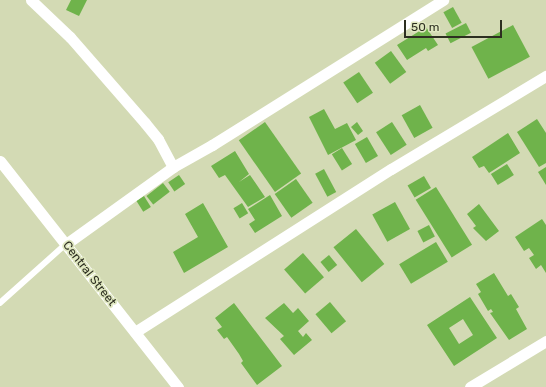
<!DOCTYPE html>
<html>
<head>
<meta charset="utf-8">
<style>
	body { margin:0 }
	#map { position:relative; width:546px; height:387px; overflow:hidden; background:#d3dab4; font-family:Rubik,sans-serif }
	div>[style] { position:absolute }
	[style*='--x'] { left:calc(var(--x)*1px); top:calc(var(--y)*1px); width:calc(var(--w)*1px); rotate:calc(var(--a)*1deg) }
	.building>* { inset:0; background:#6fb34b; transform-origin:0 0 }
	.service>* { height:5.5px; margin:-2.75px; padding:0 2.75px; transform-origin:2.75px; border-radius:2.75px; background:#fff }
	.minor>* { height:11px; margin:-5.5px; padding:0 5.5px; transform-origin:5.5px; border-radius:5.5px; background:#fff }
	span { translate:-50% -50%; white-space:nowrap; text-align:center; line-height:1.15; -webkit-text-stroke:3.5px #e0e8c1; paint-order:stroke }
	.street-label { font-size:12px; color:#2d2f21 }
	.scale { position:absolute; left:404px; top:20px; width:98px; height:18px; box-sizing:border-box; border:2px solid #2d2f21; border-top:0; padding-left:5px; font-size:12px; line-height:14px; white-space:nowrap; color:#2d2f21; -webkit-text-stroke:3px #e0e8c1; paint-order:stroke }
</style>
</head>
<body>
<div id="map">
	<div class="building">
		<i style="clip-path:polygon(71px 0,87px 0,79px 16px,66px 10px)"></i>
		<i style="left:453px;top:7px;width:18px;height:11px;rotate:61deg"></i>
		<i style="left:466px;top:23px;width:11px;height:23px;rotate:63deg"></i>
		<i style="left:513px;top:25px;width:36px;height:47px;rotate:62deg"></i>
		<i style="clip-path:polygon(426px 27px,438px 45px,428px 51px,426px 48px,407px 60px,397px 45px)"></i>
		<i style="left:391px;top:51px;width:26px;height:20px;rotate:54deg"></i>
		<i style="left:359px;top:72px;width:25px;height:19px;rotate:56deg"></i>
		<i style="left:420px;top:105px;width:26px;height:21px;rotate:61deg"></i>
		<i style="clip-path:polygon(324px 109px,335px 129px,347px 123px,356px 140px,328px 155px,309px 117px)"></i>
		<i style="clip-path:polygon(537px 119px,546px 133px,546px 163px,539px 167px,517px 132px)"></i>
		<i style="left:265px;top:122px;width:63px;height:32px;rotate:55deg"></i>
		<i style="clip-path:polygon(357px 122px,363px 131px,358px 135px,351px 127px)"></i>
		<i style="left:392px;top:122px;width:27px;height:19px;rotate:57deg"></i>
		<i style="clip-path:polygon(508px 133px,520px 153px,489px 173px,484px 166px,479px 168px,472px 157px)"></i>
		<i style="left:367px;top:137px;width:22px;height:14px;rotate:60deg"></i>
		<i style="left:342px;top:148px;width:19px;height:12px;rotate:58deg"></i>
		<i style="clip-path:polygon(235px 151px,249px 174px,239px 182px,250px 175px,265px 197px,248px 207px,225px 175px,219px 178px,211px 166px)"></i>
		<i style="left:507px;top:164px;width:13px;height:19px;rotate:58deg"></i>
		<i style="clip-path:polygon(546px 167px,546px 185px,538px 172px)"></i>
		<i style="left:324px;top:169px;width:26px;height:10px;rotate:62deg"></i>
		<i style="left:179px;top:175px;width:11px;height:13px;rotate:56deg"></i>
		<i style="left:424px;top:176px;width:14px;height:19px;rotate:60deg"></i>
		<i style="left:296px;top:179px;width:29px;height:26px;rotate:55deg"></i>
		<i style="left:163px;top:183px;width:11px;height:21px;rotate:52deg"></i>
		<i style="left:436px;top:187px;width:68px;height:24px;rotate:58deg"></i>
		<i style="clip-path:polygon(270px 195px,282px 216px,255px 233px,249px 224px,255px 220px,248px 209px)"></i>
		<i style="left:144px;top:196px;width:13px;height:9px;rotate:58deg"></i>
		<i style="left:395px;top:202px;width:31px;height:26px;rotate:61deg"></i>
		<i style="clip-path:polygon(203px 203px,228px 247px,184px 273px,173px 252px,198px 237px,185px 214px)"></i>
		<i style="left:242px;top:203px;width:12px;height:10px;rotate:59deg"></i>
		<i style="clip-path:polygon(479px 204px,499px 231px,486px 241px,473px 228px,476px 226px,467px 214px)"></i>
		<i style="clip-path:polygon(542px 219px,546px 225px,546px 273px,541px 265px,536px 269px,529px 258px,534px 255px,529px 248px,524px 251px,515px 237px)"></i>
		<i style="left:429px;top:225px;width:13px;height:13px;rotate:63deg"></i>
		<i style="left:356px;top:229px;width:45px;height:29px;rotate:51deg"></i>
		<i style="left:436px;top:242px;width:23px;height:43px;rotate:59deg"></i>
		<i style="left:303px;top:253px;width:32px;height:25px;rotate:49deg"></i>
		<i style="left:329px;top:255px;width:13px;height:11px;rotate:51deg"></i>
		<i style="clip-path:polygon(494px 273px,508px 296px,511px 294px,519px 307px,516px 309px,527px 329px,509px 340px,490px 313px,493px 312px,491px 309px,488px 311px,478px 294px,481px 292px,476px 284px)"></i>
		<i style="clip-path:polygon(evenodd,470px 297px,497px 338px,454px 366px,427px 325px,470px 297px,463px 319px,473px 335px,459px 344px,449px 328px,463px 319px)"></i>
		<i style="left:330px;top:302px;width:25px;height:19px;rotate:50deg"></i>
		<i style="clip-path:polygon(234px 303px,282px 366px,257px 385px,241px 363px,243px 361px,239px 354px,227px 337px,224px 339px,217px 330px,222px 327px,215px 318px)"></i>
		<i style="clip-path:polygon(284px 303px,293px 313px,298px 308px,309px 321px,298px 331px,303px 337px,306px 333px,312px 340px,294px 355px,280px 339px,284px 336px,265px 318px)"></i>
	</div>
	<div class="service">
		<i style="--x:0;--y:303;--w:89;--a:-41.8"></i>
	</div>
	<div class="minor">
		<i style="--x:31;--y:0;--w:54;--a:43.5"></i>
		<i style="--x:70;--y:37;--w:114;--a:48.9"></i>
		<i style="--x:145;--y:123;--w:21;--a:51"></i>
		<i style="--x:158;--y:139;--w:32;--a:62"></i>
		<i style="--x:0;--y:161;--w:288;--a:51.8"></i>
		<i style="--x:66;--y:244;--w:132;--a:-35.7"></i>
		<i style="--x:173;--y:167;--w:45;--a:-29.4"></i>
		<i style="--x:212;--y:145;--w:273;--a:-32.1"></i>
		<i style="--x:135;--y:332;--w:303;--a:-32.5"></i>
		<i style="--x:391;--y:169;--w:181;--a:-31"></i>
		<i style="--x:470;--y:387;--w:89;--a:-31.2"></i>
	</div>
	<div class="street-label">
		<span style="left:89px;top:274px;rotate:52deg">Central Street</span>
	</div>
	<div class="scale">50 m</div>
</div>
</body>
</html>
